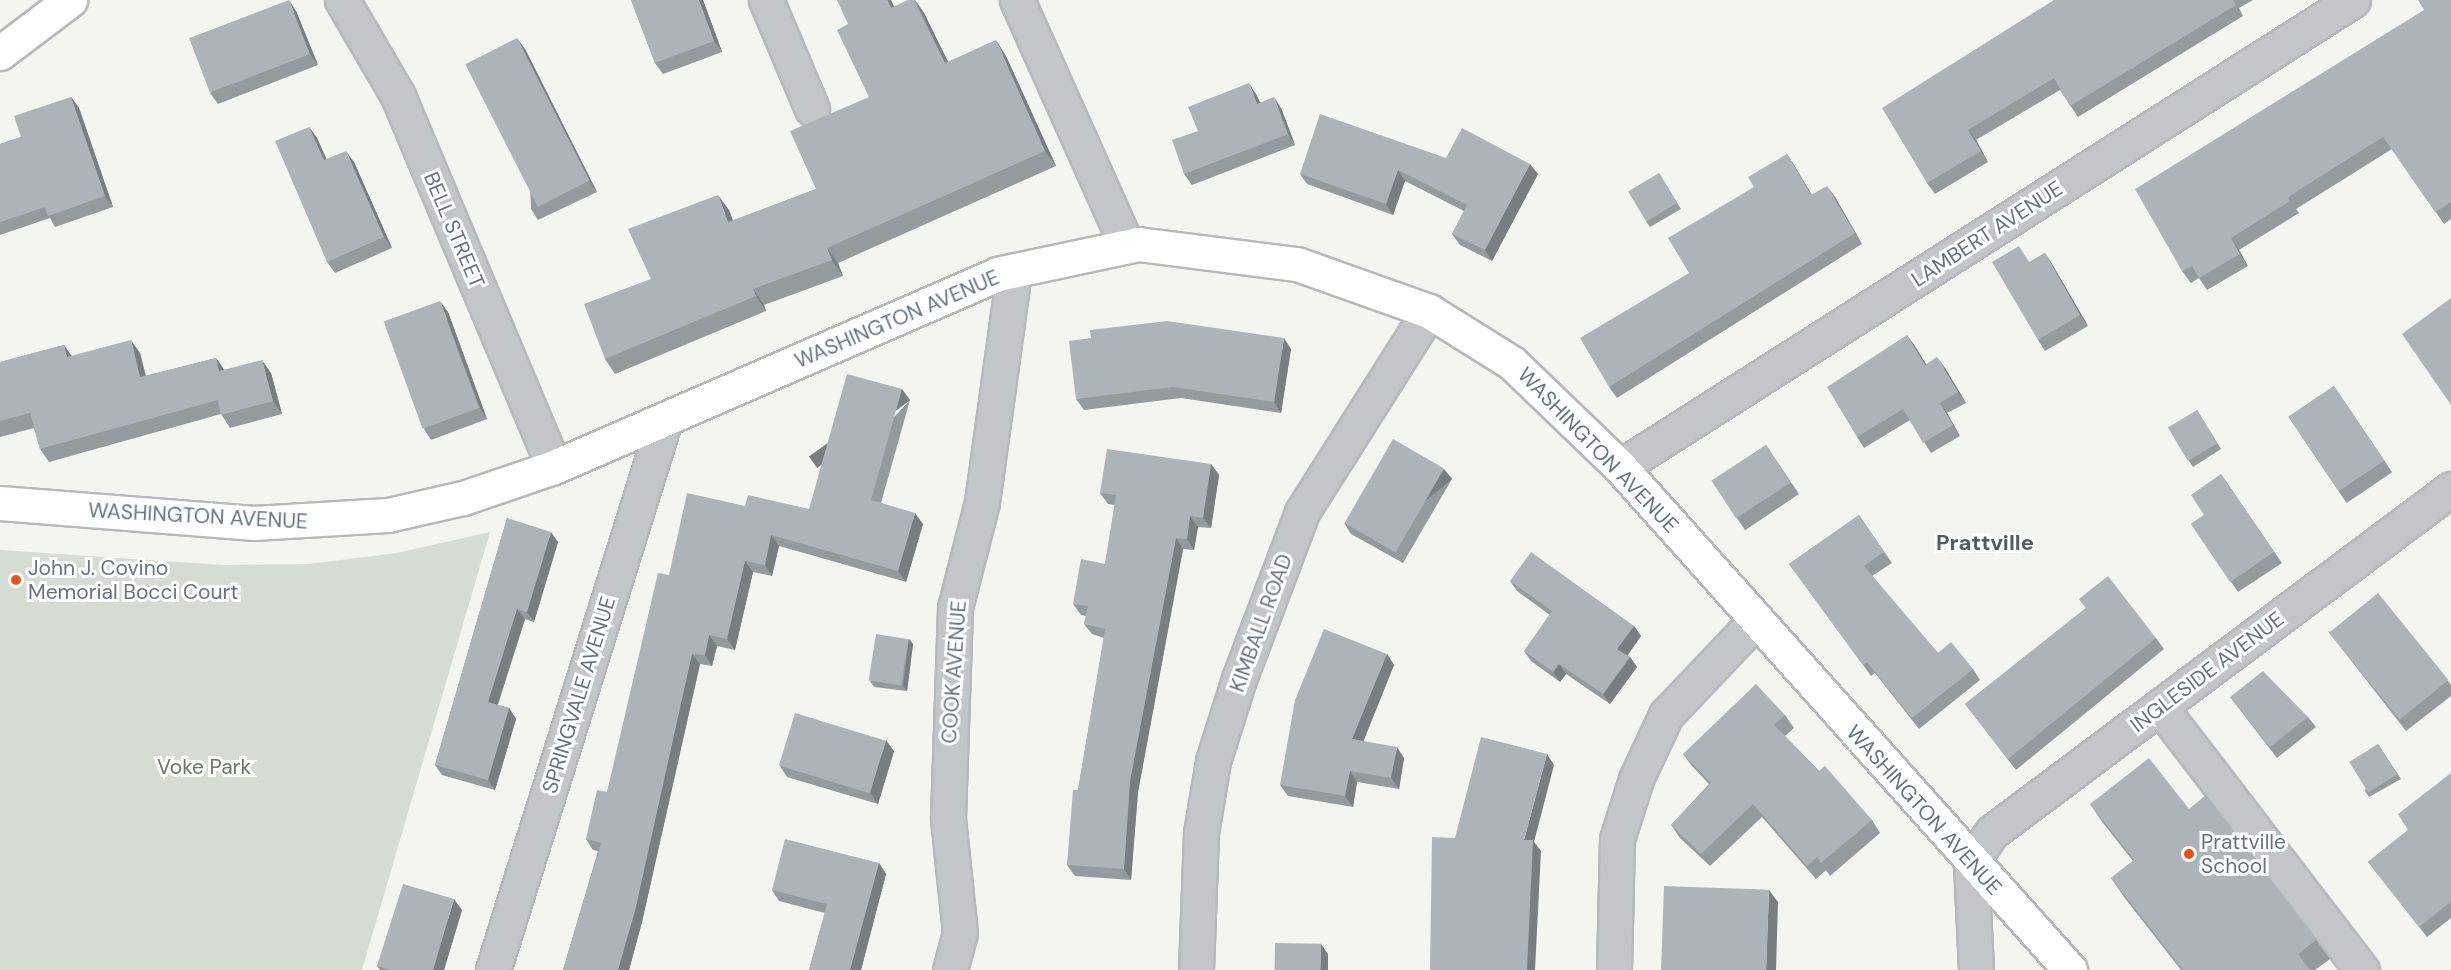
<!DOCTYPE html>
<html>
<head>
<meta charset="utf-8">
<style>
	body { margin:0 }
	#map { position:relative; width:2451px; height:970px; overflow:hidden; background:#f5f5f0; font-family:"DM Sans",sans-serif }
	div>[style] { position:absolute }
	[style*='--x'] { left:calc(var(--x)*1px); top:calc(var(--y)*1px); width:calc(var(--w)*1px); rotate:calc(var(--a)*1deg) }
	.green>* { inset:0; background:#d5dcd1 }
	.roads { filter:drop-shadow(2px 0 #b5b9bd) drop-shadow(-2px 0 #b5b9bd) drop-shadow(0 2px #b5b9bd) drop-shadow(0 -2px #b5b9bd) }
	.minor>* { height:33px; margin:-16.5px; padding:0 16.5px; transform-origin:16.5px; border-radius:16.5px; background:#c2c6c9 }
	.major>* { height:33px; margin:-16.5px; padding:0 16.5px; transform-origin:16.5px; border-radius:16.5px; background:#fff }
	.wall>* { inset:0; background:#949b9f; transform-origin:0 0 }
	.shaded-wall>* { inset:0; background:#787e82; transform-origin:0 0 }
	.building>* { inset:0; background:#acb4b9; transform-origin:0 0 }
	.dots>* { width:16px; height:16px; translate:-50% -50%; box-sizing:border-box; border:3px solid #fff; border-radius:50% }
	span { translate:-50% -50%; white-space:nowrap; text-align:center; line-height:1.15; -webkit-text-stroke:6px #fff; paint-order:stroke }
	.street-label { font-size:21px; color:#627483 }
	.poi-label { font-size:21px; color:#627483 }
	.left { translate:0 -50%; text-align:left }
	.park-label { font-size:21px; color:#667a61 }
	.neighbourhood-label { font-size:22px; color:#505d68; font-weight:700 }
</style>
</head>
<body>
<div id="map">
	<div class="green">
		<i style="clip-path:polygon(490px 532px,362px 970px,0 970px,0 550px,223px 565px,308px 564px,397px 553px)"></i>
	</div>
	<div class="roads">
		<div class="minor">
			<i style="--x:342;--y:0;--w:111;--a:59.7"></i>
			<i style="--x:398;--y:96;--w:402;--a:67.2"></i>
			<i style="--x:766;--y:0;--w:118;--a:67.1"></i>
			<i style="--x:1017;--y:0;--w:269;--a:65.9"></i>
			<i style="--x:1620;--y:467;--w:869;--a:-32.5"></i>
			<i style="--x:2160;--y:707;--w:332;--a:52.5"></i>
			<i style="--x:493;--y:970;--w:577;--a:-72.66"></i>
			<i style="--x:950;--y:970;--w:38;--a:-75"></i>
			<i style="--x:960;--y:933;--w:116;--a:-96"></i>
			<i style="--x:948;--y:818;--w:210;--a:-88.1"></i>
			<i style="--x:955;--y:608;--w:109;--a:-75.7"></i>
			<i style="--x:982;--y:502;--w:234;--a:-82.1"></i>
			<i style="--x:1196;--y:970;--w:137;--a:-87.9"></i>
			<i style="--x:1201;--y:833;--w:73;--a:-80.5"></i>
			<i style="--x:1213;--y:761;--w:86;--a:-72.4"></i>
			<i style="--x:1239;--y:679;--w:178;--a:-69.3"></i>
			<i style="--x:1302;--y:512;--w:238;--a:-57.7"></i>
			<i style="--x:1614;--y:970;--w:131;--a:-88.7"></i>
			<i style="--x:1617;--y:839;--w:63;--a:-72.4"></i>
			<i style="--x:1636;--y:779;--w:71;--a:-64.9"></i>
			<i style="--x:1666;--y:715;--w:131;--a:-46.5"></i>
			<i style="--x:1976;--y:970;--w:108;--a:-92.7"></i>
			<i style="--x:1971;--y:862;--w:37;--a:-55"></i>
			<i style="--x:1992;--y:832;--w:573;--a:-36.77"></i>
		</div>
		<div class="major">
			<i style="--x:0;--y:53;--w:88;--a:-37.1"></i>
			<i style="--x:0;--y:503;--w:255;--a:4.5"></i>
			<i style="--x:254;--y:523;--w:134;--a:-3.4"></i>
			<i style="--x:388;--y:515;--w:77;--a:-12.8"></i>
			<i style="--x:463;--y:498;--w:96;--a:-18.8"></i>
			<i style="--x:554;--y:467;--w:483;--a:-23.5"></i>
			<i style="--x:997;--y:274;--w:144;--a:-12"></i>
			<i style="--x:1138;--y:244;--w:160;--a:7.2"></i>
			<i style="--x:1297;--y:264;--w:140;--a:19.6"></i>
			<i style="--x:1429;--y:311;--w:98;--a:32.1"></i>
			<i style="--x:1512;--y:363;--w:150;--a:43.9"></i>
			<i style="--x:1620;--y:467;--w:675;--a:48.18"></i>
		</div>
	</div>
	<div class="wall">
		<i style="clip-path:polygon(631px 0,703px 0,722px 52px,663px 74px,655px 63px)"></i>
		<i style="clip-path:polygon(915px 0,924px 13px,948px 62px,1006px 56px,1056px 166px,838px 263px,843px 276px,764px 305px,766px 311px,615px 374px,605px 359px,651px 279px,729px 210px,733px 221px,816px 189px,869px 97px,894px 7px)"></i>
		<i style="clip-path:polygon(2054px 0,2253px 0,2239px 8px,2243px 16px,2078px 117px,2060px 90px,1976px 140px,1988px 162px,1935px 194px,1927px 183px)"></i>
		<i style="clip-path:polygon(2451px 0,2451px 219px,2444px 224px,2392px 149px,2296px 209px,2299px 213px,2239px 250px,2248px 266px,2207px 290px,2199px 278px,2191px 283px,2182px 271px)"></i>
		<i style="clip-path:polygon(296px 11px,318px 65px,218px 104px,210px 93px)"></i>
		<i style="clip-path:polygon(525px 49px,597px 192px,538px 220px,531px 209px)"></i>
		<i style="clip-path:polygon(1256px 94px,1260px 102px,1281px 108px,1295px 145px,1192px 185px,1184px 174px,1198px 131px)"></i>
		<i style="clip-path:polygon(71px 97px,79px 108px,113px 207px,55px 227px,50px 218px,0 235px,0 144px,21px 137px)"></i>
		<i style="clip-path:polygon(309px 127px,317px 138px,326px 159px,354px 162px,392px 248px,335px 273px,327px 262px)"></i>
		<i style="clip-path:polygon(1787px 154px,1794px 165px,1812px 195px,1835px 197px,1862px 244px,1617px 398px,1609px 387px,1754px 187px)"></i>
		<i style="clip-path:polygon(1446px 158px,1538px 174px,1492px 261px,1460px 245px,1452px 234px,1464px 211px,1405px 181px,1393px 215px,1307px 184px,1300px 174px)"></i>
		<i style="clip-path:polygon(1659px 173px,1681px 209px,1650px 227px,1646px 221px)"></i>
		<i style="clip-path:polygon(2045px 253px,2052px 264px,2088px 326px,2045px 351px,2038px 340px,2030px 262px)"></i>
		<i style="clip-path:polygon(448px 312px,487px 419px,431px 440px,424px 429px)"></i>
		<i style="clip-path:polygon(1907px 335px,1926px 364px,1945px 368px,1966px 403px,1947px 413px,1960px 436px,1931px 453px,1910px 420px,1864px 448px,1857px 437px)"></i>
		<i style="clip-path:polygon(64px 345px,71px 356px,140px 353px,146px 376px,216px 358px,224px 370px,271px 373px,282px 414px,230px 428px,221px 414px,49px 462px,40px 449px,34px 428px,0 437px,0 362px)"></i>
		<i style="clip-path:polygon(1291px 349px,1281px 413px,1181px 398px,1084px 410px,1076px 399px)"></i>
		<i style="left:2334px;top:386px;width:104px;height:55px;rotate:56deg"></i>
		<i style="clip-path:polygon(910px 400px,881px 503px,923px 524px,906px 582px,779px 546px,772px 576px,753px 572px,735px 650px,717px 646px,712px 666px,700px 664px,642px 922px,629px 970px,563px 970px,598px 851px,593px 850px,586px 839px,607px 792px,669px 575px,745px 506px,809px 509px)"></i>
		<i style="clip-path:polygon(2197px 410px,2221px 449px,2193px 467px,2189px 461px)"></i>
		<i style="left:1766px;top:445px;width:59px;height:65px;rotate:56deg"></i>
		<i style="clip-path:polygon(1211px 464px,1219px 475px,1211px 528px,1198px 527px,1194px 550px,1183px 549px,1138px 792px,1131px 880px,1075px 876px,1067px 865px,1078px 790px,1104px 638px,1092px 634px,1084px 624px,1086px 616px,1081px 615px,1073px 604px,1105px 564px,1115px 505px,1108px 504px,1100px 493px)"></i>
		<i style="clip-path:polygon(2221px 474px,2282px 563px,2238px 592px,2191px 524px,2204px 515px)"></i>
		<i style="clip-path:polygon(1452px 479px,1403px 563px,1351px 534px,1344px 523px)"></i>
		<i style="clip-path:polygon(1859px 515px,1892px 563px,1872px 576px,1938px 653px,1973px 669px,1980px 680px,1919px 729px,1875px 673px,1871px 676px,1789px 564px)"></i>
		<i style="clip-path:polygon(507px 518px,558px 542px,534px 622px,525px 619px,498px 705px,509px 708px,516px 719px,495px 790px,442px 775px,435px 765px)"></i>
		<i style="clip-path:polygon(1510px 581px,1634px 626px,1641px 636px,1627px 655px,1630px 657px,1637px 667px,1610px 704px,1566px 674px,1560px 682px,1531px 661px,1524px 651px,1550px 615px,1517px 591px)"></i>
		<i style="clip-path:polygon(2079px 599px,2156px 638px,2164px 649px,2016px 770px,1965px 704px,2086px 608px)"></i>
		<i style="clip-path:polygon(2328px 631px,2448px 681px,2451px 685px,2451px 696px,2406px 731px)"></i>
		<i style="clip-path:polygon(909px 639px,913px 644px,907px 691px,874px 687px,870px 681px)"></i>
		<i style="clip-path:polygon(1387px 654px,1394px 665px,1363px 741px,1404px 758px,1399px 789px,1357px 782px,1353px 807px,1288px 796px,1280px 785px)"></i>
		<i style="clip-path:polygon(2230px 697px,2308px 717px,2316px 727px,2277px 758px)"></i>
		<i style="clip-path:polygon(1785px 715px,1794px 728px,1785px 736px,1819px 771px,1872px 820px,1880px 833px,1830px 876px,1826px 870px,1816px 879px,1762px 817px,1710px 866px,1680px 838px,1671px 825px,1709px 784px,1692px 766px,1683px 754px)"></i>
		<i style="clip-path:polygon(2378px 744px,2401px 779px,2369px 797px,2365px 791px)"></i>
		<i style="clip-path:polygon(894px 751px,878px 804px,787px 777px,780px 766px)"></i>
		<i style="clip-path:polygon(2451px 773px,2451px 918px,2427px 937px,2368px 862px,2408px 830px)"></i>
		<i style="clip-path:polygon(2090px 804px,2189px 809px,2316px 940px,2330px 959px,2315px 970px,2181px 970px,2124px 897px,2111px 878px,2133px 861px,2103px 823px)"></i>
		<i style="clip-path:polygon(879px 863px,886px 874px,861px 970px,809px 970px,825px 913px,779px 901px,772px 890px)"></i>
		<i style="clip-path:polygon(462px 910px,444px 970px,380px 970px,377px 966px)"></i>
	</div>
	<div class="shaded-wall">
		<i style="clip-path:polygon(289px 0,296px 11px,318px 65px,310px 54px)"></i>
		<i style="clip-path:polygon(699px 0,703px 0,722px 52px,714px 41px)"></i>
		<i style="clip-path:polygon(887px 0,891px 0,902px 23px,891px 8px)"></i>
		<i style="clip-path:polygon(915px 0,924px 13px,956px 78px,945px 63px)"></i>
		<i style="clip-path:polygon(517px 38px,525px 49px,597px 192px,589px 181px)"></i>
		<i style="clip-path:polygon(996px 40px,1006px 56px,1056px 166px,1045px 151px)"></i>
		<i style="clip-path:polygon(1249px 83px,1256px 94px,1265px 114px,1257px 104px)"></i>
		<i style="clip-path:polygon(71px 97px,79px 108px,113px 207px,105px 196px)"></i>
		<i style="clip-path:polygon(1274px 97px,1281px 108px,1295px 145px,1288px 134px)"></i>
		<i style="clip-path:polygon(309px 127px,317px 138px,332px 171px,324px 160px)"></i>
		<i style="clip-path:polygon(1968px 130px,1976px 140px,1988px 162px,1981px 151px)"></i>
		<i style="clip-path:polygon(346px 151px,354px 162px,392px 248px,384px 237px)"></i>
		<i style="clip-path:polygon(1787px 154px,1794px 165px,1818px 206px,1811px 195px)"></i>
		<i style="clip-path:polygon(1530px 164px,1538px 174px,1492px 261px,1485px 250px)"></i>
		<i style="clip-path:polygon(1398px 170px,1405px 181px,1393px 215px,1386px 204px)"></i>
		<i style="clip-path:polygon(1827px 186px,1835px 197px,1862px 244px,1855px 233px)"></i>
		<i style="clip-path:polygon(718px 195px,729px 210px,739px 237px,728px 222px)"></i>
		<i style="clip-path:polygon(2231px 238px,2239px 250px,2248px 266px,2240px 254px)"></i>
		<i style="clip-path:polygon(827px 248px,838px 263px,843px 276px,832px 260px)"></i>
		<i style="clip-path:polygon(2045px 253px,2052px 264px,2088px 326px,2080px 315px)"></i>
		<i style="clip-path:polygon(753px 289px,764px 305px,766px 311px,756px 296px)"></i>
		<i style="clip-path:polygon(440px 301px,448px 312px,487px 419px,480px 408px)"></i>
		<i style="clip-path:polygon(1907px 335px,1915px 346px,1933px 376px,1925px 365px)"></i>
		<i style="clip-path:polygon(1284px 338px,1291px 349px,1281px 413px,1274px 402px)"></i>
		<i style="clip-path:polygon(131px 340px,140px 353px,149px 390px,140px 377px)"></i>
		<i style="clip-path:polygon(64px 345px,73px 358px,67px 357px)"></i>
		<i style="clip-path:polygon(1937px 357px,1945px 368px,1966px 403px,1958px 392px)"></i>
		<i style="clip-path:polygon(216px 358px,225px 371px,219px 371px)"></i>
		<i style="clip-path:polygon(262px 360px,271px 373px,282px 414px,273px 401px)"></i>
		<i style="left:902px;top:389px;width:14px;height:115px;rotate:54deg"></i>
		<i style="clip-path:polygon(1940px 403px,1947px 413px,1960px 436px,1953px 425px)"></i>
		<i style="clip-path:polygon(1211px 464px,1219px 475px,1211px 528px,1203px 518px)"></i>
		<i style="left:1444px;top:469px;width:13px;height:96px;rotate:51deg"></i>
		<i style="clip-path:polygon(915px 513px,923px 524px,906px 582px,898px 571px)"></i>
		<i style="clip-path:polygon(1190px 516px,1198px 527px,1194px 550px,1187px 539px)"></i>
		<i style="clip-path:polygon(551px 532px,558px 542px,534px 622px,527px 612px)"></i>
		<i style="clip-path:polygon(771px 535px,779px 546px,772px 576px,765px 565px)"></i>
		<i style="clip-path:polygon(1176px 538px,1183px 549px,1138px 792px,1131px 880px,1124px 869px,1130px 781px)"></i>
		<i style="clip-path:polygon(745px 561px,753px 572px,735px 650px,727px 639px)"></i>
		<i style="clip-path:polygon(517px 609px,525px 619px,495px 712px,488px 702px)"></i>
		<i style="clip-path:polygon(1634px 626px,1641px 636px,1625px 659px,1617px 649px)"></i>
		<i style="clip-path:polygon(709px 635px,717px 646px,712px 666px,705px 655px)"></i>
		<i style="clip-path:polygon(909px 639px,913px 644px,907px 691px,903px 686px)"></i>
		<i style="clip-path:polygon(692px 654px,700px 664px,642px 922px,629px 970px,618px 970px)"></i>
		<i style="clip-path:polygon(1387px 654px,1394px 665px,1360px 750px,1352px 739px)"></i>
		<i style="clip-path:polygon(1630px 657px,1637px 667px,1610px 704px,1603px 694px)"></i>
		<i style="clip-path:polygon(1559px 664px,1566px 674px,1560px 682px,1553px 672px)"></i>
		<i style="clip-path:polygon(509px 708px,516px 719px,495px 790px,488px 780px)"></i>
		<i style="clip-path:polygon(886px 740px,894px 751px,878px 804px,870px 793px)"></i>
		<i style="clip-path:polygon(1397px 747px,1404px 758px,1399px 789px,1391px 778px)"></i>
		<i style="clip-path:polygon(1547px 754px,1554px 765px,1534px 842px,1541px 851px,1535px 970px,1527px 970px,1524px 840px)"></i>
		<i style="clip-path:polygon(1350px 771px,1357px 782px,1353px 807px,1345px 796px)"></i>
		<i style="clip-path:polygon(879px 863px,886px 874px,861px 970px,850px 970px)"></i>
		<i style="clip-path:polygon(1769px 890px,1778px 902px,1776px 970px,1766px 970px)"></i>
		<i style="clip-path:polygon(454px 899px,462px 910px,444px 970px,433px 970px)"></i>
		<i style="clip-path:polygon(1321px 944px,1328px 954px,1328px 970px,1320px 970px)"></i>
	</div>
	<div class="building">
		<i style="left:289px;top:0;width:58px;height:107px;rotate:69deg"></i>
		<i style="clip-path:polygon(631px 0,699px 0,714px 41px,655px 63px)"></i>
		<i style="clip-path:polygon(837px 0,887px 0,891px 8px,908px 0,914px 0,945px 63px,996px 40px,1045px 151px,827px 248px,832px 260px,753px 289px,756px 296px,605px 359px,584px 304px,651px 279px,628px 229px,718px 195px,728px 222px,816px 189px,790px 131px,869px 97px,837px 30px,848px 24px)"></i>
		<i style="clip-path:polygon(2054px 0,2233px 0,2236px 5px,2070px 106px,2054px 78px,1968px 130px,1981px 151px,1927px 183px,1882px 108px)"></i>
		<i style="clip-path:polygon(2418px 0,2451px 0,2451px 202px,2435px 212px,2383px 137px,2288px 197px,2290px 201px,2231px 238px,2240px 254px,2199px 278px,2192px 266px,2182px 271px,2135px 189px,2424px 10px)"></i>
		<i style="left:517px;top:38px;width:160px;height:58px;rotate:63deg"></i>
		<i style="clip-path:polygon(1249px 83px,1257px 104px,1274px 97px,1288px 134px,1184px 174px,1172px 140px,1198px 131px,1188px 107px)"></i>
		<i style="clip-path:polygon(71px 97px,105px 196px,48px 216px,45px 207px,0 222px,0 144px,21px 137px,14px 116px)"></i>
		<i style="clip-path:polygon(1320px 114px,1446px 158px,1462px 128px,1530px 164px,1485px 250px,1452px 234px,1467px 205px,1398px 170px,1386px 204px,1300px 174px)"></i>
		<i style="clip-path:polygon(309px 127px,324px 160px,346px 151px,384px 237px,327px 262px,275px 141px)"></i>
		<i style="clip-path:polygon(1787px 154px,1811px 195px,1827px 186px,1855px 233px,1609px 387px,1580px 338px,1689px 273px,1668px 238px,1754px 187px,1748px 177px)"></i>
		<i style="left:1659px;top:173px;width:35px;height:36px;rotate:59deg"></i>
		<i style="clip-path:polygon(2019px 246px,2029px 262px,2045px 253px,2080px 315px,2038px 340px,1992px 262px)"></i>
		<i style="clip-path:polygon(2451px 298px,2451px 405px,2402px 334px)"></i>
		<i style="left:440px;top:301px;width:114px;height:60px;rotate:70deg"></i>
		<i style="clip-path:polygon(1167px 321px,1284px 338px,1274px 402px,1173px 387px,1076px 399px,1069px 341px,1091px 338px,1090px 330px)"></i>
		<i style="clip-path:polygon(1907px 335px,1925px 365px,1937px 357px,1958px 392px,1940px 403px,1953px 425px,1923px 443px,1903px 409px,1857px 437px,1827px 387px)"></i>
		<i style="clip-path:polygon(131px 340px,140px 377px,216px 358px,219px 371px,262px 360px,273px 401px,221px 415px,218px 400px,40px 449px,30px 413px,0 421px,0 362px,64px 345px,67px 357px)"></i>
		<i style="clip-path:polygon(847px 374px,902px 389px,871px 500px,915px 513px,898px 571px,771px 535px,765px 565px,745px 561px,727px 639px,709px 635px,705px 655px,692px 654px,635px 911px,618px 970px,563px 970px,601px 843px,586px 839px,597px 790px,607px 792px,658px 573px,669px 575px,687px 493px,745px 506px,748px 495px,809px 509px)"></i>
		<i style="left:2334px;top:386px;width:90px;height:55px;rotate:56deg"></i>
		<i style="left:2197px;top:410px;width:39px;height:34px;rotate:59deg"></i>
		<i style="left:1393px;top:439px;width:59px;height:97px;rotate:30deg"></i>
		<i style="left:1766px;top:445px;width:45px;height:65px;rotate:57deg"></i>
		<i style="clip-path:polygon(1107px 449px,1211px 464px,1203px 518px,1190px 516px,1187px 539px,1176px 538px,1130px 781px,1124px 869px,1067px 865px,1073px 790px,1078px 790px,1105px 629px,1084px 624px,1088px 606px,1073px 604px,1081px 559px,1105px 564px,1116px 495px,1100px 493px)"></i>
		<i style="clip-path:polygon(2221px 474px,2274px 552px,2230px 582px,2191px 524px,2204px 515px,2191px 495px)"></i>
		<i style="clip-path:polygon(1859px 515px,1884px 552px,1864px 566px,1938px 653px,1951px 642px,1973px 669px,1912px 718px,1867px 662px,1863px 665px,1789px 564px)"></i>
		<i style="clip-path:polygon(507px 518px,551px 532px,527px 612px,517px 609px,488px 702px,509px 708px,488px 780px,435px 765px)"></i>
		<i style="clip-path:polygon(1531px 552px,1634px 626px,1617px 649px,1630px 657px,1603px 694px,1559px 664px,1553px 672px,1524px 651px,1552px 611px,1510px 581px)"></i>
		<i style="clip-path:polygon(2108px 576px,2156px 638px,2008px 759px,1965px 704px,2086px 608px,2079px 599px)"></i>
		<i style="left:2378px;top:593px;width:112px;height:63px;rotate:51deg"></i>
		<i style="clip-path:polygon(1324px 629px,1387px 654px,1352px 739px,1397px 747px,1391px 778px,1350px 771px,1345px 796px,1280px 785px,1295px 700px)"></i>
		<i style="left:876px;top:634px;width:33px;height:47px;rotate:9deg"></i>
		<i style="clip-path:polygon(2263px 671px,2308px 717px,2270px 747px,2230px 697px)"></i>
		<i style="clip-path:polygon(1756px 684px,1785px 715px,1774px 725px,1819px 771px,1825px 766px,1872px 820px,1821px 863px,1817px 857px,1807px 866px,1753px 804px,1701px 854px,1671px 825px,1711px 783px,1683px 754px)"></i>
		<i style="left:795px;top:713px;width:95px;height:55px;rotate:17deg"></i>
		<i style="clip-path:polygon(1481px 737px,1547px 754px,1524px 840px,1533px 840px,1527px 970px,1430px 970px,1432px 837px,1455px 838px)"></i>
		<i style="left:2378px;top:744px;width:36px;height:34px;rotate:58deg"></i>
		<i style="clip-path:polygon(2149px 758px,2189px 809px,2206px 795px,2316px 940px,2298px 954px,2310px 970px,2183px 970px,2111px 878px,2134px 860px,2090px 804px)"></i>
		<i style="clip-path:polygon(2451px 773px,2451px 902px,2419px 927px,2368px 862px,2408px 830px,2398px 814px)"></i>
		<i style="clip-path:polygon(785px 839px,879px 863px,850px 970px,809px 970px,827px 904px,772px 890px)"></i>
		<i style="clip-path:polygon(403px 884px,454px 899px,433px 970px,391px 970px,377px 966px)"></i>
		<i style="left:1664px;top:886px;width:105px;height:84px;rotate:2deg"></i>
		<i style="left:1275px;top:943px;width:46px;height:27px;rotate:1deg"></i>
	</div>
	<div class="dots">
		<i style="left:16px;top:580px;background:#eb501a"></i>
		<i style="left:2189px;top:854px;background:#eb501a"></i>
	</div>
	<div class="street-label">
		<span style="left:454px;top:230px;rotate:67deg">BELL STREET</span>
		<span style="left:1987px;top:234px;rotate:-33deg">LAMBERT AVENUE</span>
		<span style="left:897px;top:319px;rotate:-23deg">WASHINGTON AVENUE</span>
		<span style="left:1598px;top:450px;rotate:46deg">WASHINGTON AVENUE</span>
		<span style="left:198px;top:516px;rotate:3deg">WASHINGTON AVENUE</span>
		<span style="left:1261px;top:623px;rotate:-70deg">KIMBALL ROAD</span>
		<span style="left:954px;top:672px;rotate:-86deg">COOK AVENUE</span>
		<span style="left:2207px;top:672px;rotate:-37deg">INGLESIDE AVENUE</span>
		<span style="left:579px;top:695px;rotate:-73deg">SPRINGVALE AVENUE</span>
		<span style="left:1924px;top:810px;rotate:48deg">WASHINGTON AVENUE</span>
	</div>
	<div class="poi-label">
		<span class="left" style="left:28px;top:580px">John J. Covino<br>Memorial Bocci Court</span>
		<span class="left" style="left:2201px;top:854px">Prattville<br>School</span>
	</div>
	<div class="park-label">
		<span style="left:204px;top:767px">Voke Park</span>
	</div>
	<div class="neighbourhood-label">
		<span style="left:1985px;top:543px">Prattville</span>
	</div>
</div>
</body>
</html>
